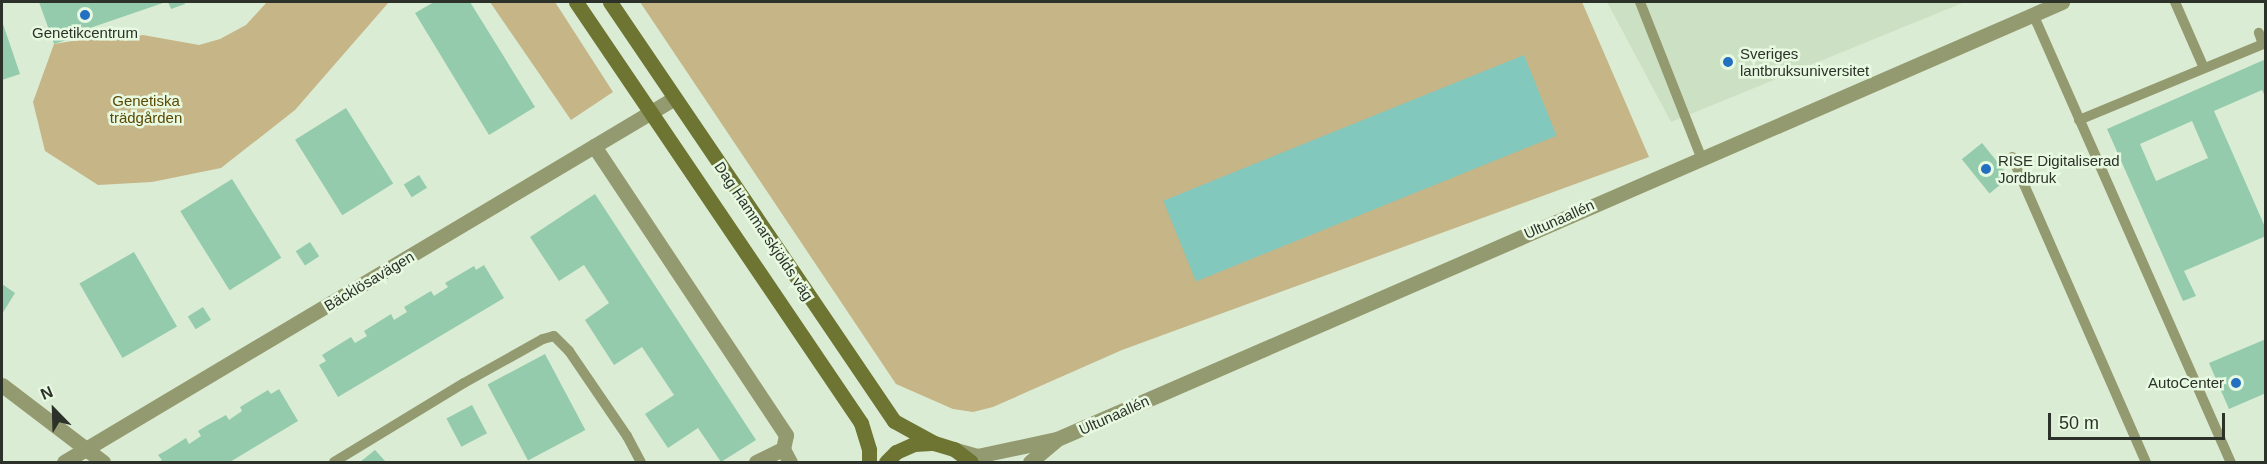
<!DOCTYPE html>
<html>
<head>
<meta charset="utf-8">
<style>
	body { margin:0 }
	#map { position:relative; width:2267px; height:464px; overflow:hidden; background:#dbecd4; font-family:Arial,sans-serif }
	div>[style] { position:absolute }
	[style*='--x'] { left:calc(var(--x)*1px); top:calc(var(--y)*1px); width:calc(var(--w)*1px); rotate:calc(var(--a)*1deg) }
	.built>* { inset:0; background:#cce1c4 }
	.green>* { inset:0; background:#c5b587 }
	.water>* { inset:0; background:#82c8bd; transform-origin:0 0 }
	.building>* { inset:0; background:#93cbac; transform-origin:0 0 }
	.service>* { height:10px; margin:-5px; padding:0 5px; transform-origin:5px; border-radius:5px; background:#949a6f }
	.minor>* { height:15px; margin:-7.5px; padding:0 7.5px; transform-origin:7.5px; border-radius:7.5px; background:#949a6f }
	.secondary>* { height:15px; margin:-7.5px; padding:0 7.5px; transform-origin:7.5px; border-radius:7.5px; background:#6e7431 }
	.dots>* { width:16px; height:16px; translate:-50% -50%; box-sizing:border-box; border:3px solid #e8f9e1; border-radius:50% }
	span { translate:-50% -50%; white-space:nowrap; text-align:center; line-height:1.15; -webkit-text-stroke:5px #e8f9e1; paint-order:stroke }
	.poi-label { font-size:15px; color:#2c3229 }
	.left { translate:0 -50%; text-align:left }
	.right { translate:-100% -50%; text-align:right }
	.park-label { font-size:15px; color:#5b4803 }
	.street-label { font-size:15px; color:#2c3229 }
	.frame { position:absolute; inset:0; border:3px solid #2c3229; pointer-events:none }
	.north { position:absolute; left:24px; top:380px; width:60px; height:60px; -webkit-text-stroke:4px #e8f9e1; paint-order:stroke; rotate:337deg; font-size:16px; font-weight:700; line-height:24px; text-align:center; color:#2c3229 }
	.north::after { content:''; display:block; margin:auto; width:21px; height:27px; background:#2c3229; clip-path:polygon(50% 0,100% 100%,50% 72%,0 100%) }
	.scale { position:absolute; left:2048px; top:413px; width:177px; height:27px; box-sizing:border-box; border:3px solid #2c3229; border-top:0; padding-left:8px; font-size:18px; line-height:21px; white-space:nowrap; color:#2c3229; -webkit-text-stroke:4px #e8f9e1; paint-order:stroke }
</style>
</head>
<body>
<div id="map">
	<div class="built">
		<i style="clip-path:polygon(1607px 2px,1965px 2px,1671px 122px)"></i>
	</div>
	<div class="green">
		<i style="clip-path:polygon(267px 2px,389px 2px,295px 110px,221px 168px,152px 182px,98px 185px,45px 151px,33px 102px,54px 44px,91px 38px,121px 39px,143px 35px,199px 45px,220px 39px,246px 25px)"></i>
		<i style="clip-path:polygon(490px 2px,555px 2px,613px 92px,571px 120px)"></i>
		<i style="clip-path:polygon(640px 2px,1582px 2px,1649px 157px,1122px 350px,993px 407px,973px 412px,953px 409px,896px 384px)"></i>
	</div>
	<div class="water">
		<i style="left:1524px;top:55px;width:87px;height:389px;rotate:68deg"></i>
	</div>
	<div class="building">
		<i style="clip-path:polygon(39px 2px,166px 2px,87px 29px,88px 33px,54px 44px)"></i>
		<i style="clip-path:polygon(168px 2px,184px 2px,185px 4px,171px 9px)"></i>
		<i style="clip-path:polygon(434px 2px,470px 2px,535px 107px,489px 135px,415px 13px)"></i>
		<i style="clip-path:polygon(2px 21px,20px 74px,2px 80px)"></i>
		<i style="clip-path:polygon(evenodd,2266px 59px,2266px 98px,2262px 90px,2214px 111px,2266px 229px,2266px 236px,2184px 271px,2196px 296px,2183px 301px,2107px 129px,2266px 59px,2192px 121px,2208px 158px,2156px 181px,2140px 144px,2192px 121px)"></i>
		<i style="left:346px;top:108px;width:89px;height:60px;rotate:58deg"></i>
		<i style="left:1982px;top:143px;width:44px;height:26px;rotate:51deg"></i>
		<i style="left:419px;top:175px;width:15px;height:18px;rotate:58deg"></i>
		<i style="left:232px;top:179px;width:93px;height:61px;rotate:58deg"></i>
		<i style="clip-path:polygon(595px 194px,756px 440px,721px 462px,698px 428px,668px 448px,645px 414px,674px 395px,642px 347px,614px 365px,585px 320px,609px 303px,584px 265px,559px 281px,530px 237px)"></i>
		<i style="left:310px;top:242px;width:17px;height:17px;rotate:57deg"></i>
		<i style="left:134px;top:252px;width:86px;height:63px;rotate:60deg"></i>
		<i style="clip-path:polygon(484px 265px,504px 298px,338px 397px,319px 365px,326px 361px,322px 355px,351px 337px,355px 343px,367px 336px,364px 331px,391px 314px,394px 320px,407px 312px,404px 307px,431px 291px,434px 296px,448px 287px,445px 283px,474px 266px,476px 270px)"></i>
		<i style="clip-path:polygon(2px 284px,15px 293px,2px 314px)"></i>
		<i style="left:203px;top:307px;width:15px;height:18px;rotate:58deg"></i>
		<i style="clip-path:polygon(2266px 339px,2266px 393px,2229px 409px,2209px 363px)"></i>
		<i style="left:545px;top:354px;width:86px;height:65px;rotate:62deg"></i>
		<i style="clip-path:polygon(279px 389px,298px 421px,230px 462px,158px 462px,162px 460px,158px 455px,167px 450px,186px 438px,189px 444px,201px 436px,198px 431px,206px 426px,226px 415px,229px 420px,242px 411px,240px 407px,268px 390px,271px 394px)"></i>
		<i style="left:472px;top:405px;width:32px;height:29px;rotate:62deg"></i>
		<i style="clip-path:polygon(375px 450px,386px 462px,360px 462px)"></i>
	</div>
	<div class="service">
		<i style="--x:1640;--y:2;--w:167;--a:68.5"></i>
		<i style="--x:2175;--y:2;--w:72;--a:66.3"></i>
		<i style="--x:2033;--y:14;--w:490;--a:66.2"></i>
		<i style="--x:2079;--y:120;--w:199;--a:-22.4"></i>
		<i style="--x:2263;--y:44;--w:12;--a:-110"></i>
		<i style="--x:2012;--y:157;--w:333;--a:66.3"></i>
		<i style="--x:334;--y:462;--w:152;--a:-31.3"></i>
		<i style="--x:464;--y:383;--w:90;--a:-29.1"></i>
		<i style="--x:543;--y:339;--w:11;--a:-15"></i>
		<i style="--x:554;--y:336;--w:21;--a:45"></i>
		<i style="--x:569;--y:351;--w:103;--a:55.7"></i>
		<i style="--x:627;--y:436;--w:30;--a:62"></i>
	</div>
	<div class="minor">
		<i style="--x:594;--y:146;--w:347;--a:56.4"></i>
		<i style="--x:786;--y:435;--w:14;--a:102"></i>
		<i style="--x:783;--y:449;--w:15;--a:62"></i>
		<i style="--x:2;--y:385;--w:127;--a:37.3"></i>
		<i style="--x:956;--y:450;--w:22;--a:16"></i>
		<i style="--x:977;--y:456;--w:82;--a:-12"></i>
		<i style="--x:1057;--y:439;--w:1096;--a:-23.5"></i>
		<i style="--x:64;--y:462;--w:709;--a:-30.8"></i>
		<i style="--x:756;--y:462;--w:30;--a:-26"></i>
		<i style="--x:1030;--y:462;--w:33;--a:-40"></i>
	</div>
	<div class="secondary">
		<i style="--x:576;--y:2;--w:508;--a:55.9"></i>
		<i style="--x:861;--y:423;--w:28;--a:73"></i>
		<i style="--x:869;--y:450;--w:12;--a:90"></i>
		<i style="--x:610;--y:2;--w:506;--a:55.87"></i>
		<i style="--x:894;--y:421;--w:46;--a:28.8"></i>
		<i style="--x:934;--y:443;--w:21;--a:17"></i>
		<i style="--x:954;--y:449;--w:21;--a:37"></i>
		<i style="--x:886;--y:462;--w:14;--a:-45"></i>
		<i style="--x:896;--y:452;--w:20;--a:-24"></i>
		<i style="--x:914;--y:444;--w:17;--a:-3"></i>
	</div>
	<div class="dots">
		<i style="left:85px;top:15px;background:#2370c0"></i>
		<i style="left:1728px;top:62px;background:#2370c0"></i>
		<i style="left:1986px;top:169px;background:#2370c0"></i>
		<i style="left:2236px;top:383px;background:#2370c0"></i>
	</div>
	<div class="poi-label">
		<span style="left:85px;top:33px">Genetikcentrum</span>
		<span class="left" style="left:1740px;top:62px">Sveriges<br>lantbruksuniversitet</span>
		<span class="left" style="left:1998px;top:169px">RISE Digitaliserad<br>Jordbruk</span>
		<span class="right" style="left:2224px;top:383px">AutoCenter</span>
	</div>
	<div class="park-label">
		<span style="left:146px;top:109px">Genetiska<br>trädgården</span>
	</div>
	<div class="street-label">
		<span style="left:1559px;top:219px;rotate:-24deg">Ultunaallén</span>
		<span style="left:764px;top:231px;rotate:56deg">Dag Hammarskjölds väg</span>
		<span style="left:369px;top:281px;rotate:-31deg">Bäcklösavägen</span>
		<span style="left:1114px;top:415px;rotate:-24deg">Ultunaallén</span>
	</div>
	<div class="frame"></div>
	<div class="north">N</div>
	<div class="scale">50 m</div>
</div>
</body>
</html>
